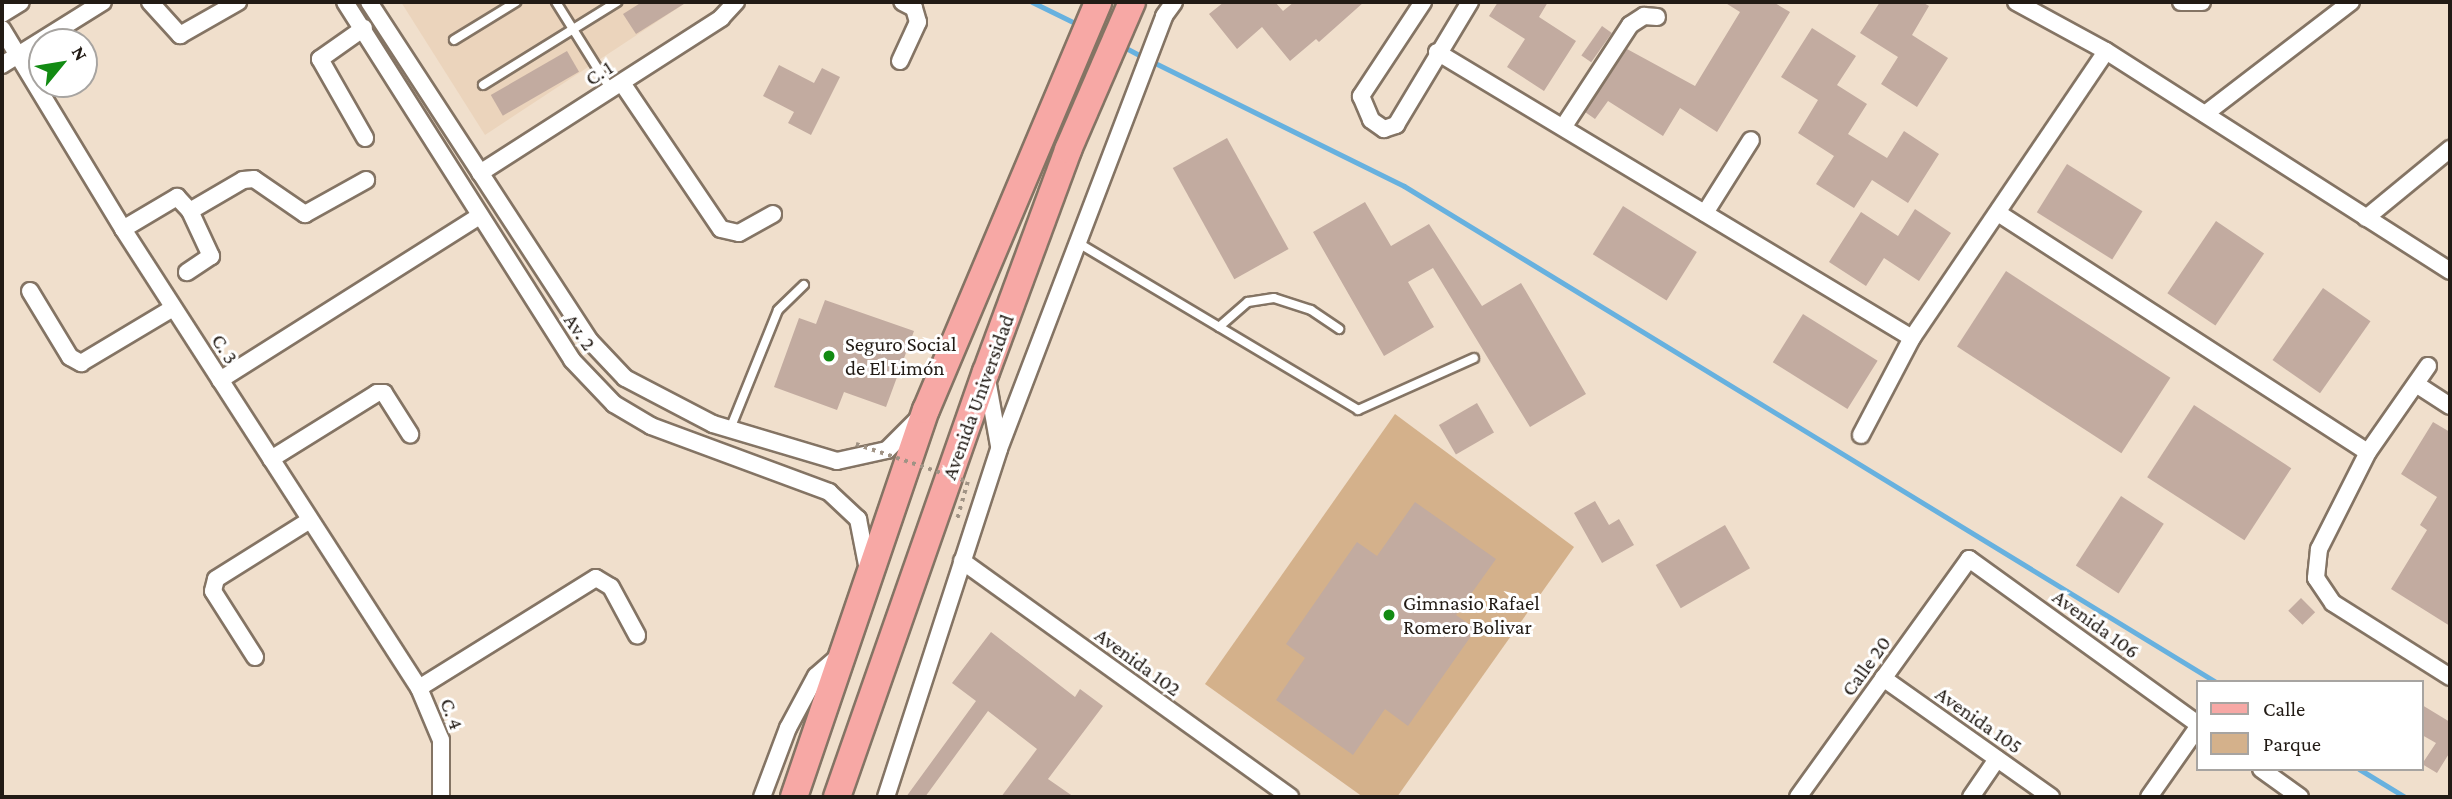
<!DOCTYPE html>
<html>
<head>
<meta charset="utf-8">
<style>
	body { margin:0 }
	#map { position:relative; width:2452px; height:799px; overflow:hidden; background:#f0dfcc; font-family:"Crimson Pro",serif }
	div>[style] { position:absolute }
	[style*='--x'] { left:calc(var(--x)*1px); top:calc(var(--y)*1px); width:calc(var(--w)*1px); rotate:calc(var(--a)*1deg) }
	.built>* { inset:0; background:#ebd4bc }
	.green>* { inset:0; background:#d4b18b }
	.stream>* { height:5px; margin:-2.5px; padding:0 2.5px; transform-origin:2.5px; border-radius:2.5px; background:#67b1df }
	.building>* { inset:0; background:#c2aba0; transform-origin:0 0 }
	.roads { filter:drop-shadow(2px 0 #847464) drop-shadow(-2px 0 #847464) drop-shadow(0 2px #847464) drop-shadow(0 -2px #847464) }
	.lane>* { height:8px; margin:-4px; padding:0 4px; transform-origin:4px; border-radius:4px; background:#fff }
	.street>* { height:16px; margin:-8px; padding:0 8px; transform-origin:8px; border-radius:8px; background:#fff }
	.primary>* { height:26px; margin:-13px; padding:0 13px; transform-origin:13px; border-radius:13px; background:#f7a8a5 }
	.path-bridge>* { height:3.5px; margin-top:-1.75px; transform-origin:0; background:repeating-linear-gradient(90deg,#a09385 0 3.5px,transparent 0 8.5px) }
	.dots>* { width:19px; height:19px; translate:-50% -50%; box-sizing:border-box; border:4px solid #fff; border-radius:50% }
	span { translate:-50% -50%; white-space:nowrap; text-align:center; line-height:1.15; -webkit-text-stroke:6px #fff; paint-order:stroke }
	.street-label { font-size:21px; color:#221b15 }
	.poi-label { font-size:21px; color:#221b15 }
	.left { translate:0 -50%; text-align:left }
	.frame { position:absolute; inset:0; border:4px solid #221b15; pointer-events:none }
	.legend { position:absolute; left:2196px; top:680px; width:228px; height:91px; box-sizing:border-box; background:#fff; border:2px solid #a7a4a1; margin:0; padding:9px 12px; list-style:none; font-size:21px; color:#221b15 }
	.legend li { display:flex; align-items:center; gap:14px; height:35px }
	.legend b { width:35px; border:2px solid #a7a4a1 }
	.north { position:absolute; left:28px; top:28px; width:70px; height:70px; box-sizing:border-box; background:#fff; border:2px solid #a7a4a1; border-radius:50%; rotate:60deg; font-size:19px; font-weight:700; line-height:28px; text-align:center; color:#221b15 }
	.north::after { content:''; display:block; margin:auto; width:24px; height:32px; background:#128b13; clip-path:polygon(50% 0,100% 100%,50% 72%,0 100%) }
</style>
</head>
<body>
<div id="map">
	<div class="built">
		<i style="clip-path:polygon(401px 2px,687px 2px,485px 135px)"></i>
	</div>
	<div class="green">
		<i style="clip-path:polygon(1395px 414px,1574px 547px,1397px 797px,1363px 797px,1205px 684px)"></i>
	</div>
	<div class="stream">
		<i style="--x:1032;--y:2;--w:50;--a:26.1"></i>
		<i style="--x:1124;--y:47;--w:17;--a:28"></i>
		<i style="--x:1157;--y:64;--w:275;--a:26.3"></i>
		<i style="--x:1404;--y:186;--w:952;--a:31.42"></i>
		<i style="--x:2359;--y:769;--w:54;--a:31.3"></i>
	</div>
	<div class="building">
		<i style="clip-path:polygon(642px 2px,687px 2px,636px 34px,623px 14px)"></i>
		<i style="clip-path:polygon(1224px 2px,1275px 2px,1283px 11px,1294px 2px,1364px 2px,1319px 42px,1316px 39px,1290px 61px,1262px 27px,1237px 49px,1209px 14px)"></i>
		<i style="clip-path:polygon(1498px 2px,1548px 2px,1539px 17px,1576px 41px,1544px 91px,1507px 67px,1525px 39px,1489px 16px)"></i>
		<i style="clip-path:polygon(1724px 2px,1773px 2px,1790px 12px,1717px 132px,1680px 108px,1663px 136px,1608px 101px,1595px 119px,1585px 112px,1627px 49px,1695px 86px,1740px 12px)"></i>
		<i style="clip-path:polygon(1880px 2px,1922px 2px,1929px 6px,1912px 35px,1948px 58px,1917px 107px,1881px 84px,1898px 57px,1860px 33px)"></i>
		<i style="left:1602px;top:26px;width:12px;height:36px;rotate:35deg"></i>
		<i style="clip-path:polygon(1812px 28px,1856px 56px,1837px 85px,1867px 104px,1848px 134px,1887px 158px,1904px 131px,1939px 154px,1908px 203px,1872px 180px,1854px 208px,1816px 184px,1834px 156px,1798px 133px,1818px 100px,1781px 77px)"></i>
		<i style="left:567px;top:51px;width:24px;height:88px;rotate:60deg"></i>
		<i style="clip-path:polygon(779px 65px,814px 83px,822px 68px,840px 77px,811px 135px,788px 123px,794px 112px,763px 96px)"></i>
		<i style="left:1227px;top:138px;width:127px;height:62px;rotate:61deg"></i>
		<i style="left:2067px;top:164px;width:89px;height:57px;rotate:32deg"></i>
		<i style="clip-path:polygon(1365px 202px,1391px 246px,1429px 224px,1482px 306px,1521px 283px,1586px 394px,1530px 427px,1433px 268px,1408px 282px,1434px 327px,1384px 356px,1313px 232px)"></i>
		<i style="left:1623px;top:206px;width:87px;height:57px;rotate:32deg"></i>
		<i style="clip-path:polygon(1915px 209px,1951px 233px,1919px 281px,1884px 258px,1866px 286px,1829px 262px,1861px 212px,1898px 236px)"></i>
		<i style="left:2216px;top:221px;width:58px;height:87px;rotate:34deg"></i>
		<i style="left:2006px;top:271px;width:196px;height:90px;rotate:33deg"></i>
		<i style="left:2323px;top:288px;width:58px;height:88px;rotate:35deg"></i>
		<i style="clip-path:polygon(825px 300px,914px 331px,886px 407px,844px 392px,837px 410px,774px 387px,799px 318px,816px 324px)"></i>
		<i style="left:1803px;top:314px;width:88px;height:57px;rotate:32deg"></i>
		<i style="left:1477px;top:403px;width:34px;height:44px;rotate:60deg"></i>
		<i style="left:2194px;top:405px;width:116px;height:86px;rotate:33deg"></i>
		<i style="clip-path:polygon(2433px 422px,2450px 432px,2450px 626px,2391px 589px,2427px 530px,2420px 525px,2437px 497px,2401px 474px)"></i>
		<i style="left:2121px;top:496px;width:51px;height:83px;rotate:33deg"></i>
		<i style="clip-path:polygon(1595px 501px,1609px 525px,1619px 519px,1634px 545px,1602px 563px,1574px 513px)"></i>
		<i style="clip-path:polygon(1415px 502px,1496px 559px,1456px 615px,1476px 629px,1408px 726px,1385px 709px,1353px 755px,1276px 700px,1305px 658px,1286px 644px,1357px 542px,1377px 556px)"></i>
		<i style="left:1725px;top:525px;width:50px;height:80px;rotate:60deg"></i>
		<i style="left:2301px;top:598px;width:20px;height:18px;rotate:45deg"></i>
		<i style="clip-path:polygon(991px 632px,1075px 697px,1080px 689px,1103px 706px,1048px 779px,1074px 797px,1001px 797px,1037px 749px,988px 711px,925px 797px,906px 797px,976px 701px,952px 683px)"></i>
		<i style="clip-path:polygon(2422px 705px,2450px 722px,2450px 752px,2437px 773px,2422px 764px,2436px 743px,2422px 735px)"></i>
	</div>
	<div class="roads">
		<div class="lane">
			<i style="--x:556;--y:2;--w:104;--a:58"></i>
			<i style="--x:454;--y:40;--w:73;--a:-31.5"></i>
			<i style="--x:483;--y:85;--w:158;--a:-31.8"></i>
			<i style="--x:1080;--y:244;--w:324;--a:30.8"></i>
			<i style="--x:1358;--y:410;--w:127;--a:-24.1"></i>
			<i style="--x:1219;--y:327;--w:38;--a:-41"></i>
			<i style="--x:1248;--y:302;--w:26;--a:-9"></i>
			<i style="--x:1274;--y:298;--w:39;--a:18"></i>
			<i style="--x:1311;--y:310;--w:34;--a:34"></i>
			<i style="--x:730;--y:429;--w:128;--a:-68"></i>
			<i style="--x:778;--y:310;--w:36;--a:-44"></i>
		</div>
		<div class="street">
			<i style="--x:150;--y:2;--w:45;--a:47.7"></i>
			<i style="--x:180;--y:35;--w:67;--a:-29.6"></i>
			<i style="--x:345;--y:2;--w:424;--a:57.6"></i>
			<i style="--x:572;--y:360;--w:61;--a:46.3"></i>
			<i style="--x:614;--y:404;--w:43;--a:30.7"></i>
			<i style="--x:651;--y:426;--w:190;--a:20.3"></i>
			<i style="--x:829;--y:492;--w:40;--a:43"></i>
			<i style="--x:858;--y:519;--w:52;--a:78.9"></i>
			<i style="--x:369;--y:2;--w:405;--a:56.9"></i>
			<i style="--x:590;--y:341;--w:51;--a:46.6"></i>
			<i style="--x:625;--y:378;--w:99;--a:27.6"></i>
			<i style="--x:713;--y:424;--w:129;--a:16.6"></i>
			<i style="--x:837;--y:461;--w:51;--a:-12.4"></i>
			<i style="--x:887;--y:450;--w:47;--a:-45"></i>
			<i style="--x:1423;--y:2;--w:113;--a:123.4"></i>
			<i style="--x:1361;--y:96;--w:26;--a:67"></i>
			<i style="--x:1371;--y:120;--w:16;--a:35"></i>
			<i style="--x:1384;--y:129;--w:13;--a:-18"></i>
			<i style="--x:1396;--y:125;--w:144;--a:-59"></i>
			<i style="--x:2016;--y:2;--w:102;--a:28.6"></i>
			<i style="--x:2106;--y:51;--w:408;--a:32.6"></i>
			<i style="--x:2181;--y:2;--w:21;--a:0"></i>
			<i style="--x:2;--y:14;--w:22;--a:-32"></i>
			<i style="--x:364;--y:28;--w:54;--a:144.8"></i>
			<i style="--x:320;--y:59;--w:91;--a:60.3"></i>
			<i style="--x:2;--y:29;--w:234;--a:58.8"></i>
			<i style="--x:123;--y:229;--w:546;--a:57.18"></i>
			<i style="--x:419;--y:688;--w:56;--a:67.1"></i>
			<i style="--x:441;--y:740;--w:57;--a:90"></i>
			<i style="--x:1437;--y:52;--w:554;--a:31.05"></i>
			<i style="--x:900;--y:61;--w:43;--a:-65.2"></i>
			<i style="--x:918;--y:22;--w:15;--a:-106"></i>
			<i style="--x:914;--y:8;--w:13;--a:-153"></i>
			<i style="--x:2;--y:65;--w:119;--a:-32"></i>
			<i style="--x:622;--y:83;--w:176;--a:55.9"></i>
			<i style="--x:721;--y:229;--w:18;--a:13"></i>
			<i style="--x:739;--y:233;--w:39;--a:-29"></i>
			<i style="--x:2205;--y:114;--w:184;--a:-37.5"></i>
			<i style="--x:1564;--y:126;--w:121;--a:-56.8"></i>
			<i style="--x:1630;--y:25;--w:17;--a:-33"></i>
			<i style="--x:1644;--y:16;--w:13;--a:4"></i>
			<i style="--x:480;--y:173;--w:287;--a:-32.7"></i>
			<i style="--x:721;--y:18;--w:22;--a:-47"></i>
			<i style="--x:190;--y:211;--w:61;--a:-30.3"></i>
			<i style="--x:243;--y:180;--w:11;--a:-5"></i>
			<i style="--x:254;--y:179;--w:62;--a:34.5"></i>
			<i style="--x:305;--y:214;--w:70;--a:-29.1"></i>
			<i style="--x:1705;--y:213;--w:86;--a:-57.8"></i>
			<i style="--x:1998;--y:213;--w:440;--a:32.9"></i>
			<i style="--x:2366;--y:218;--w:109;--a:-39.4"></i>
			<i style="--x:123;--y:229;--w:63;--a:-30.7"></i>
			<i style="--x:177;--y:197;--w:19;--a:47"></i>
			<i style="--x:190;--y:211;--w:50;--a:65"></i>
			<i style="--x:211;--y:256;--w:29;--a:146"></i>
			<i style="--x:30;--y:291;--w:77;--a:58.8"></i>
			<i style="--x:70;--y:357;--w:13;--a:29"></i>
			<i style="--x:81;--y:363;--w:107;--a:-30.9"></i>
			<i style="--x:2428;--y:366;--w:105;--a:124.9"></i>
			<i style="--x:2368;--y:452;--w:109;--a:116.8"></i>
			<i style="--x:2319;--y:549;--w:29;--a:96"></i>
			<i style="--x:2316;--y:578;--w:30;--a:56"></i>
			<i style="--x:2333;--y:603;--w:138;--a:32.3"></i>
			<i style="--x:987;--y:379;--w:68;--a:79.8"></i>
			<i style="--x:220;--y:380;--w:307;--a:-32.3"></i>
			<i style="--x:2416;--y:384;--w:40;--a:32.9"></i>
			<i style="--x:1861;--y:435;--w:110;--a:-62.3"></i>
			<i style="--x:1912;--y:338;--w:346;--a:-55.9"></i>
			<i style="--x:271;--y:459;--w:125;--a:-31.9"></i>
			<i style="--x:377;--y:393;--w:7;--a:0"></i>
			<i style="--x:384;--y:393;--w:49;--a:57.6"></i>
			<i style="--x:962;--y:561;--w:404;--a:35.7"></i>
			<i style="--x:255;--y:657;--w:78;--a:-122.5"></i>
			<i style="--x:213;--y:591;--w:12;--a:-76"></i>
			<i style="--x:216;--y:579;--w:111;--a:-32.1"></i>
			<i style="--x:1883;--y:678;--w:206;--a:35.3"></i>
			<i style="--x:419;--y:688;--w:208;--a:-31.9"></i>
			<i style="--x:596;--y:578;--w:17;--a:31"></i>
			<i style="--x:611;--y:587;--w:55;--a:61.6"></i>
			<i style="--x:2261;--y:769;--w:48;--a:35.7"></i>
			<i style="--x:762;--y:797;--w:74;--a:-69.4"></i>
			<i style="--x:788;--y:728;--w:59;--a:-61.7"></i>
			<i style="--x:816;--y:676;--w:29;--a:-41"></i>
			<i style="--x:886;--y:797;--w:366;--a:-72"></i>
			<i style="--x:999;--y:449;--w:463;--a:-69.1"></i>
			<i style="--x:1164;--y:16;--w:17;--a:-54"></i>
			<i style="--x:1798;--y:797;--w:293;--a:-54.3"></i>
			<i style="--x:1969;--y:559;--w:282;--a:35.8"></i>
			<i style="--x:1971;--y:797;--w:46;--a:-55.6"></i>
			<i style="--x:2149;--y:797;--w:85;--a:-55"></i>
		</div>
		<div class="primary">
			<i style="--x:794;--y:797;--w:409;--a:-71.2"></i>
			<i style="--x:926;--y:410;--w:443;--a:-67.1"></i>
			<i style="--x:837;--y:797;--w:450;--a:-70.7"></i>
			<i style="--x:986;--y:372;--w:237;--a:-69.7"></i>
			<i style="--x:1068;--y:150;--w:161;--a:-66.6"></i>
		</div>
	</div>
	<div class="path-bridge">
		<i style="--x:856;--y:444;--w:118;--a:18.7"></i>
		<i style="--x:968;--y:482;--w:41;--a:105.8"></i>
	</div>
	<div class="dots">
		<i style="left:829px;top:356px;background:#128b13"></i>
		<i style="left:1389px;top:615px;background:#128b13"></i>
	</div>
	<div class="street-label">
		<span style="left:599px;top:73px;rotate:-33deg">C. 1</span>
		<span style="left:580px;top:332px;rotate:55deg">Av. 2</span>
		<span style="left:225px;top:349px;rotate:57deg">C. 3</span>
		<span style="left:978px;top:397px;rotate:-70deg">Avenida Universidad</span>
		<span style="left:2096px;top:624px;rotate:36deg">Avenida 106</span>
		<span style="left:1138px;top:662px;rotate:36deg">Avenida 102</span>
		<span style="left:1866px;top:666px;rotate:-54deg">Calle 20</span>
		<span style="left:452px;top:714px;rotate:69deg">C. 4</span>
		<span style="left:1979px;top:720px;rotate:35deg">Avenida 105</span>
	</div>
	<div class="poi-label">
		<span class="left" style="left:845px;top:356px">Seguro Social<br>de El Limón</span>
		<span class="left" style="left:1403px;top:615px">Gimnasio Rafael<br>Romero Bolivar</span>
	</div>
	<div class="frame"></div>
	<ul class="legend">
	<li><b style="height:9px;background:#f7a8a5"></b>Calle</li>
	<li><b style="height:19px;background:#d4b18b"></b>Parque</li>
	</ul>
	<div class="north">N</div>
</div>
</body>
</html>
